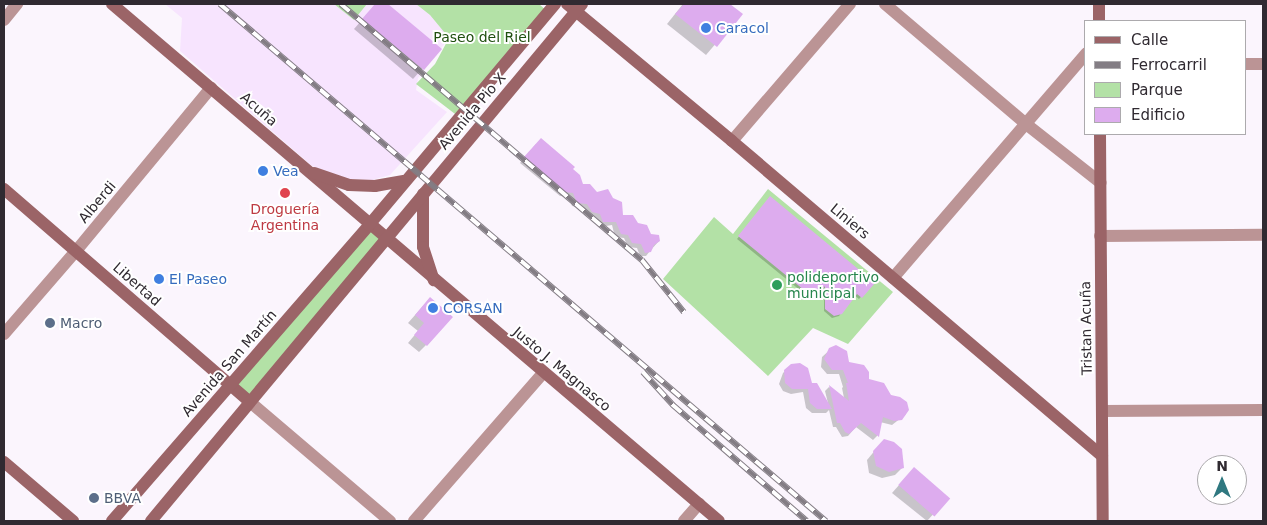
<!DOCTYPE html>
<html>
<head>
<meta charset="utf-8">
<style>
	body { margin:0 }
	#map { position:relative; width:1267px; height:525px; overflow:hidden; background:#fbf5fd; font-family:"DejaVu Sans",sans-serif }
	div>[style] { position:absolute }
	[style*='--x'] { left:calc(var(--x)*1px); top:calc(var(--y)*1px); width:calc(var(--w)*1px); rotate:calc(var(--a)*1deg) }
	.built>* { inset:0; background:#f7e4fe }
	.green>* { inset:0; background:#b3e1a6 }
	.shadow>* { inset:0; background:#0003 }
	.building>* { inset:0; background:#ddacee; transform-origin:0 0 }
	.street>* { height:12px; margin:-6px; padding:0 6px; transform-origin:6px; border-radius:6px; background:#bb9495 }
	.secondary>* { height:12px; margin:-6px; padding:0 6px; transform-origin:6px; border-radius:6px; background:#9b6467 }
	.rail>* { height:5.5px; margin-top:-2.75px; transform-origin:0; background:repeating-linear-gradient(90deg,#fff 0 11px,#837d84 0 22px); box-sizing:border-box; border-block:1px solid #837d84 }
	.dots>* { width:14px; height:14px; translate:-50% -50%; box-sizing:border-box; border:2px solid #fff; border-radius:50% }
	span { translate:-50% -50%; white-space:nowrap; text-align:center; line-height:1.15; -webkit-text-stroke:4px #fff; paint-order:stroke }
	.shop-label { font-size:14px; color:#366cbe }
	.left { translate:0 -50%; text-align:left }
	.park-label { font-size:14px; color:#1f4f0e }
	.street-label { font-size:14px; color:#302a31 }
	.health-label { font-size:14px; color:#be3a42 }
	.leisure-label { font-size:14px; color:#27864d }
	.service-label { font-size:14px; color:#4e5e75 }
	.frame { position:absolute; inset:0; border:5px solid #302a31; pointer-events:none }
	.legend { position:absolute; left:1084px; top:20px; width:162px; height:115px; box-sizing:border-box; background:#fff; border:1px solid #acaaad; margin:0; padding:6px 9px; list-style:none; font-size:15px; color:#302a31 }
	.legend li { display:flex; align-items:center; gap:10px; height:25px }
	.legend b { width:25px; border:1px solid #acaaad }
	.north { position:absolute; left:1197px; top:455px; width:50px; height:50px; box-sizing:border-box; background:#fff; border:1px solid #acaaad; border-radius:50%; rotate:0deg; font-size:14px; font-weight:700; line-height:20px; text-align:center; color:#302a31 }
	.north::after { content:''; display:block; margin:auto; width:18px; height:22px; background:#2f7880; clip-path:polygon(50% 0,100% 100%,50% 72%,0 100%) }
</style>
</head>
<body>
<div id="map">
	<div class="built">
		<i style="clip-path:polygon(165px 4px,334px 4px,354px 20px,367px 4px,416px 4px,430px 15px,449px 38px,418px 78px,416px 90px,447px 112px,390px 175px,372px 180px,349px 179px,312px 166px,180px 51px,182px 18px)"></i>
	</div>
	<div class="green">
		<i style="clip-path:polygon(334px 4px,367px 4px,354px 20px)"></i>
		<i style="clip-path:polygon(416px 4px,539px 4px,548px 12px,459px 117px,416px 84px,435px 64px,449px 38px,430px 15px)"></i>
		<i style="clip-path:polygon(768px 189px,893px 292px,848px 344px,813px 328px,768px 376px,663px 279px,714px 217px,733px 234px)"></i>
		<i style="clip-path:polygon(369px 225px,386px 239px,250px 402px,230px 384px)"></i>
	</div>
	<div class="shadow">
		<i style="clip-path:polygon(376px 4px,386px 4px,440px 49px,413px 79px,354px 29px)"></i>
		<i style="clip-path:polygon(683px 4px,728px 4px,741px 14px,706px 55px,667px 24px)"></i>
		<i style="clip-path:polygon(536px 144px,572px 169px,582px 186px,622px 217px,637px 224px,659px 241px,650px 251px,646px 256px,640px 256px,637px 248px,628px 247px,624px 238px,615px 237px,612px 225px,600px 227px,596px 218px,587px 216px,583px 208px,572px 206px,569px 197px,560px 196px,520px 163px)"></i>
		<i style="clip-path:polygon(769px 200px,873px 283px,859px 299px,854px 295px,839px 316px,832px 318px,824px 311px,824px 286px,812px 300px,737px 239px)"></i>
		<i style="clip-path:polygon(423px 306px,426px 345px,419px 352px,408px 343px,418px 331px,408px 323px)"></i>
		<i style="clip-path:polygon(833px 347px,868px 380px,907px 406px,906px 414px,892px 425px,880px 422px,877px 436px,873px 440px,856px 427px,848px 436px,842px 437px,836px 427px,833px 427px,829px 410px,826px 413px,812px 413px,806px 408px,803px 392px,791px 394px,783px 391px,779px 384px,783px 373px,788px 368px,811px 384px,828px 403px,825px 391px,829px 387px,844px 398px,842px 388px,843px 387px,839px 374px,827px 374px,821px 367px,822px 357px)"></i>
		<i style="clip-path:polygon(877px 448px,902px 468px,895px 475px,882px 478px,869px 473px,867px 460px)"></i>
		<i style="clip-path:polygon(907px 476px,948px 498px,927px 521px,892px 493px)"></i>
	</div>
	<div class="building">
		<i style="clip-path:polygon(375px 4px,388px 4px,442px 49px,424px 70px,362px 19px)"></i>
		<i style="clip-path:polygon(684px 4px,730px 4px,743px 14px,717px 47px,675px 14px)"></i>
		<i style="clip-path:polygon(541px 138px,575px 167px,573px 169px,580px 175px,583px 184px,590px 184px,597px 192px,608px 189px,613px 198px,622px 202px,623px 215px,633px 215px,638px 223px,647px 225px,651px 234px,659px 235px,660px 241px,654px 245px,651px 252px,645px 253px,641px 244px,632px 243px,628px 235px,621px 234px,616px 222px,603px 222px,600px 214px,592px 212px,587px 204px,577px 203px,573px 193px,564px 192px,523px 158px)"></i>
		<i style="clip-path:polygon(770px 196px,875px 283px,862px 298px,857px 294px,842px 314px,834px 316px,825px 309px,825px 286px,815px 299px,738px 236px)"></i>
		<i style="clip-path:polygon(430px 297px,453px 317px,427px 346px,414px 335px,424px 323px,415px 315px)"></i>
		<i style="clip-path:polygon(836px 345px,847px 351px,849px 362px,864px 365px,869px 372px,869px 379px,884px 383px,891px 395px,900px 397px,907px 402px,909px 410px,902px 420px,894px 421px,883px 417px,879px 437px,861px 423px,849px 434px,845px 432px,840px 423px,837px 423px,829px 385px,849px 401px,846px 383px,848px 383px,843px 370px,832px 370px,824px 359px,829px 348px)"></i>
		<i style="clip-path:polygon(800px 363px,808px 368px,812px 383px,817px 383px,832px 409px,817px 409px,810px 403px,808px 389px,792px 389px,785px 383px,784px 370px,791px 364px)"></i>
		<i style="clip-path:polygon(884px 439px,894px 442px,902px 449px,904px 468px,889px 472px,876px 466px,873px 451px)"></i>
		<i style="left:914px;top:467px;width:48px;height:24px;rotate:41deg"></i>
	</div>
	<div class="street">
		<i style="--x:885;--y:4;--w:185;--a:40.4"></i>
		<i style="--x:1026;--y:124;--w:95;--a:38.2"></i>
		<i style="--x:4;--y:20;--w:21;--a:-51"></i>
		<i style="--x:1246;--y:64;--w:17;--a:0"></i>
		<i style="--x:732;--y:141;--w:181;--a:-49.3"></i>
		<i style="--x:1100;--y:236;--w:163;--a:-0.4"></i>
		<i style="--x:893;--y:278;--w:296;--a:-49.3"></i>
		<i style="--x:4;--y:334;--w:110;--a:-49.1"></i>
		<i style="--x:76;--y:251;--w:212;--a:-50.4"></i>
		<i style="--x:250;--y:402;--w:184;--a:40.4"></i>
		<i style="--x:1102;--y:411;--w:161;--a:-0.4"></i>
		<i style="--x:414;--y:521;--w:196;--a:-48.9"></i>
		<i style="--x:684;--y:521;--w:23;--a:-49"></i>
	</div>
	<div class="secondary">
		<i style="--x:112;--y:4;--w:797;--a:40.42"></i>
		<i style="--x:567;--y:4;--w:214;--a:39.7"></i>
		<i style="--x:732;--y:141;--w:486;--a:40.4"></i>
		<i style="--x:1099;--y:4;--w:17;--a:90"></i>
		<i style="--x:1100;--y:134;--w:387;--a:89.6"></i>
		<i style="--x:314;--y:173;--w:37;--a:19"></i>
		<i style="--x:349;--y:185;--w:26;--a:2"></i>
		<i style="--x:375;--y:186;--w:29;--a:-10"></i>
		<i style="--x:4;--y:189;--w:325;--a:40.9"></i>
		<i style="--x:423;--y:194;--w:53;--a:90"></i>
		<i style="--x:423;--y:247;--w:35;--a:72"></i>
		<i style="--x:4;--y:462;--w:91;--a:40.5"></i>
		<i style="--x:112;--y:521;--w:392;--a:-49"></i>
		<i style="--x:369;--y:225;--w:289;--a:-49.9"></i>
		<i style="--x:151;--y:521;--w:673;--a:-50.18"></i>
	</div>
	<div class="rail">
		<i style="--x:220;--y:4;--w:797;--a:40.47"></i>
		<i style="--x:341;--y:4;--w:395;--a:40.4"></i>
		<i style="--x:642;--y:260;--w:67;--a:51.1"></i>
		<i style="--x:643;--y:372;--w:45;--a:47.7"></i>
		<i style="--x:673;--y:405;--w:177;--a:40.9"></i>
	</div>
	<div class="dots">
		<i style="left:706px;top:28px;background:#3f7fe0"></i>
		<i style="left:263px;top:171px;background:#3f7fe0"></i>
		<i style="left:285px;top:193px;background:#e0444e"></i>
		<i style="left:159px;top:279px;background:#3f7fe0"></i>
		<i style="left:777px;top:285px;background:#2e9e5b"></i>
		<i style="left:433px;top:308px;background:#3f7fe0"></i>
		<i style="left:50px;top:323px;background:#5c6f8a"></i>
		<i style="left:94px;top:498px;background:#5c6f8a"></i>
	</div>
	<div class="shop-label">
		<span class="left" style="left:716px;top:28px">Caracol</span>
		<span class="left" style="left:273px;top:171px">Vea</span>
		<span class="left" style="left:169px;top:279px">El Paseo</span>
		<span class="left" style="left:443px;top:308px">CORSAN</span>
	</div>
	<div class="park-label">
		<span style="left:482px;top:37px">Paseo del Riel</span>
	</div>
	<div class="street-label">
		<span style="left:259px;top:109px;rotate:41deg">Acuña</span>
		<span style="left:472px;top:111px;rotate:-50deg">Avenida Pio X</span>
		<span style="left:97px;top:202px;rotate:-50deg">Alberdi</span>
		<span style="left:850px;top:221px;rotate:40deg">Liniers</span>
		<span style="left:137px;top:284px;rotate:41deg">Libertad</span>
		<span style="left:1086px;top:328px;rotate:-91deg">Tristan Acuña</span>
		<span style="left:229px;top:363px;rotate:-49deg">Avenida San Martín</span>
		<span style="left:562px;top:369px;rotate:40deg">Justo J. Magnasco</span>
	</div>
	<div class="health-label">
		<span style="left:285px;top:217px">Droguería<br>Argentina</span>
	</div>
	<div class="leisure-label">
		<span class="left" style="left:787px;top:285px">polideportivo<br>municipal</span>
	</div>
	<div class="service-label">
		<span class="left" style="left:60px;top:323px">Macro</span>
		<span class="left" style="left:104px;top:498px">BBVA</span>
	</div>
	<div class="frame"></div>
	<ul class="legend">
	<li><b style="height:6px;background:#9b6467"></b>Calle</li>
	<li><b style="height:6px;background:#837d84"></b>Ferrocarril</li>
	<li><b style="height:14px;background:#b3e1a6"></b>Parque</li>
	<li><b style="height:14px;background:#ddacee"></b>Edificio</li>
	</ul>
	<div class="north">N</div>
</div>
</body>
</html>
